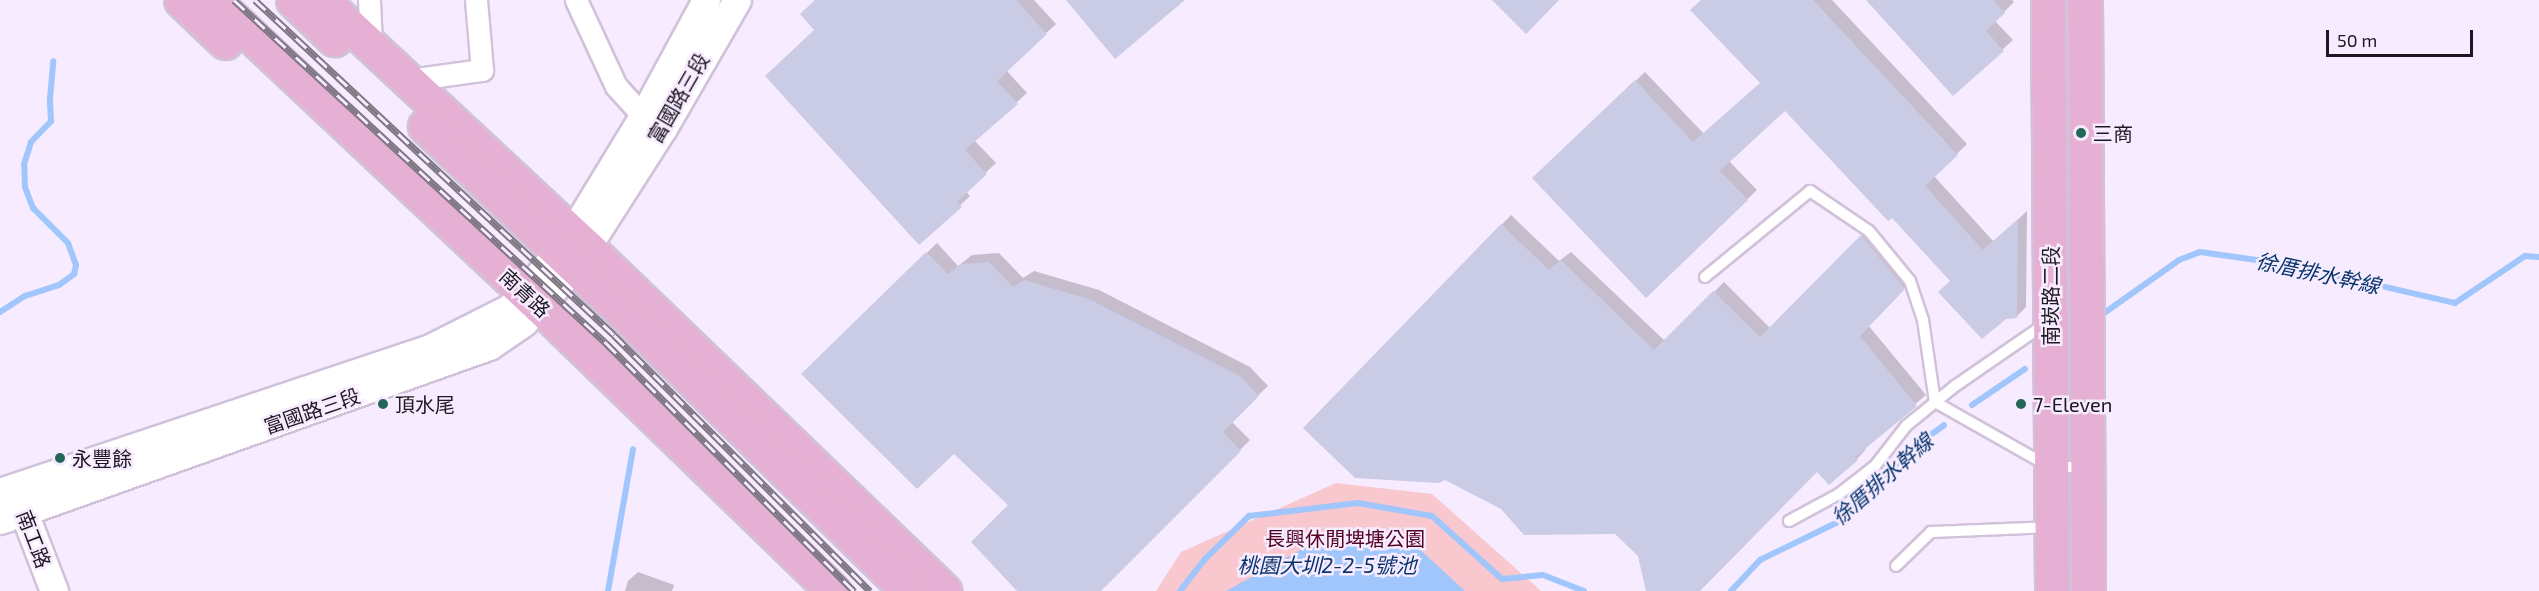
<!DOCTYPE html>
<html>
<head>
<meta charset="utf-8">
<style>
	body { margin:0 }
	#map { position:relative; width:2539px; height:591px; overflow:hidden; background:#f7ebff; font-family:"Exo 2","Noto Sans TC",sans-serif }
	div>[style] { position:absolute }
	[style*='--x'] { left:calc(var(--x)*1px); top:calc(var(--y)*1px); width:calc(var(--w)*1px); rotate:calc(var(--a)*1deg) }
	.green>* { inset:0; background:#f9c7ce }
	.water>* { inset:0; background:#a0c6fb }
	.shadow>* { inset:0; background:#0003 }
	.stream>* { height:6px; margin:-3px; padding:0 3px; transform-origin:3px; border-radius:3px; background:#a0c6fb }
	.building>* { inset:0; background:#cacbe4 }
	.roads { filter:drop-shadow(2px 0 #d1c2da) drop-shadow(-2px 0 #d1c2da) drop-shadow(0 2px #d1c2da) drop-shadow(0 -2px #d1c2da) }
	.service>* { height:10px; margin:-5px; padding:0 5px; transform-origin:5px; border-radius:5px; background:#fff }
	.minor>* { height:21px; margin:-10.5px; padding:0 10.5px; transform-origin:10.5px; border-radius:10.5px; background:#fff }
	.tertiary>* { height:27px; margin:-13.5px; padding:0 13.5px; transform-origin:13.5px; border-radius:13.5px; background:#fff }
	.primary>* { height:33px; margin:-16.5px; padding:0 16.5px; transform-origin:16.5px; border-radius:16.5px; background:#e5b0d3 }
	.rail>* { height:7px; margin-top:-3.5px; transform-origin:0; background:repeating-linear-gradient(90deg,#f7ebff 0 14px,#7f7784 0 28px); box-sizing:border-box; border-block:2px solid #7f7784 }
	.dots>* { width:16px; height:16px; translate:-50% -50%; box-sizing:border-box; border:3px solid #f7ebff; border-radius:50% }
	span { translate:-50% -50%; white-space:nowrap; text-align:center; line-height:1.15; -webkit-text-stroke:5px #f7ebff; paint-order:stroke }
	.street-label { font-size:20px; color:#1d1820 }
	.poi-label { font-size:20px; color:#1d1820 }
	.left { translate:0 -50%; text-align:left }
	.park-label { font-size:20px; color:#52031f }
	.water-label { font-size:21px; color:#08356e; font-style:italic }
	.scale { position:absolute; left:2326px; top:30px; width:147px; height:27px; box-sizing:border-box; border:3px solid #1d1820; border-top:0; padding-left:8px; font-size:18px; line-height:21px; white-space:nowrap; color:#1d1820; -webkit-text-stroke:4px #f7ebff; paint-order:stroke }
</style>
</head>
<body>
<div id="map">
	<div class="green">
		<i style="clip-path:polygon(1336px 483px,1432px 494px,1541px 591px,1156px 591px,1181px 552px)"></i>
	</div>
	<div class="water">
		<i style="clip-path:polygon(1324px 537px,1414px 544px,1465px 591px,1226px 591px)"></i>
	</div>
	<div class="shadow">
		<i style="clip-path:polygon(816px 0,1034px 0,1056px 24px,1006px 70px,1027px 93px,974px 140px,996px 163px,966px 191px,970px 196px,920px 243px,816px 30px)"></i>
		<i style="clip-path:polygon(1702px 0,1832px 0,1967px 144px,1934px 176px,1994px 242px,2027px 211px,2026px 307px,2016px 317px,1952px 281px,1892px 215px,1785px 109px,1729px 161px,1757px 190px,1646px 296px,1534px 178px,1645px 72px,1704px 134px,1762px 82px)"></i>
		<i style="clip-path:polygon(1869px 0,2012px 0,2014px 2px,1995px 21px,2013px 40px,1953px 94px)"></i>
		<i style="clip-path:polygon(1511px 215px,1559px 261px,1571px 252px,1665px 341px,1724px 282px,1771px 329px,1872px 226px,1913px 279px,1868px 325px,1926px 395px,1864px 447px,1866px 449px,1857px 459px,1817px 469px,1699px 591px,1647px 591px,1639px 556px,1616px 532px,1501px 508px,1445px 478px,1305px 428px)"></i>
		<i style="clip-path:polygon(937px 243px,958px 266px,972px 255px,999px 253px,1023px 278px,1034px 271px,1099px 290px,1250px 367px,1268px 386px,1231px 421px,1250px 440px,1099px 591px,1019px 591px,1010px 505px,954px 452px,803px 374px)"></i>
		<i style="clip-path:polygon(638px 572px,674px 585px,672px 591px,625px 591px,628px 581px)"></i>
	</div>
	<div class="stream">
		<i style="--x:0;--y:312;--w:30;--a:-33"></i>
		<i style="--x:25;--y:296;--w:36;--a:-18"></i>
		<i style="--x:59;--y:285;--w:19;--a:-36"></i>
		<i style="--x:74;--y:274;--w:9;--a:-77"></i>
		<i style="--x:76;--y:265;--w:23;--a:-110"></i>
		<i style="--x:68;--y:243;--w:49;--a:-135"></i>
		<i style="--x:33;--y:208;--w:22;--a:-111"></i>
		<i style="--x:25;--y:187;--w:23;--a:-92"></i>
		<i style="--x:24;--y:164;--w:23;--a:-72"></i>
		<i style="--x:31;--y:142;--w:29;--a:-46"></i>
		<i style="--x:51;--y:121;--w:22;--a:-93"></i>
		<i style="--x:50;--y:99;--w:38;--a:-85"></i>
		<i style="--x:2100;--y:316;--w:97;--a:-35.3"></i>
		<i style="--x:2179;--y:260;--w:22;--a:-21"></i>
		<i style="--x:2200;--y:252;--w:86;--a:8"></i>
		<i style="--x:2285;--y:264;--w:174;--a:12.9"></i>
		<i style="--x:2455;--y:303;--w:84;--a:-33.9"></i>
		<i style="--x:2525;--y:256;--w:14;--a:4"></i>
		<i style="--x:1972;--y:405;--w:64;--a:-34.2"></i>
		<i style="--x:608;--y:591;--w:144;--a:-80"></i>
		<i style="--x:1180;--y:591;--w:41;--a:-52"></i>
		<i style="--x:1205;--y:559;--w:62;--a:-44.3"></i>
		<i style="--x:1249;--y:516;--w:110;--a:-6.8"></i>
		<i style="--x:1358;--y:503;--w:75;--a:10"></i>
		<i style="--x:1432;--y:516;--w:94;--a:42"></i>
		<i style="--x:1502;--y:579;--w:41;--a:-5.6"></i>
		<i style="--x:1543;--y:575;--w:44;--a:21.3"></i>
		<i style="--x:1731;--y:591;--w:42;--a:-46.9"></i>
		<i style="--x:1760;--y:560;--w:85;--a:-26"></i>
		<i style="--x:1836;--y:523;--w:109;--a:-44.3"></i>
		<i style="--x:1914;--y:447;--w:37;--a:-36"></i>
	</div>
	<div class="building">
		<i style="clip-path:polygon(815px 0,1016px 0,1047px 34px,997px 81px,1018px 104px,965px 150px,987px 174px,957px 202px,962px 207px,919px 245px,765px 76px,814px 30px,800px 14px)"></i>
		<i style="clip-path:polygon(1066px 0,1185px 0,1115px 59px)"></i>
		<i style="clip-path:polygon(1492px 0,1559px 0,1526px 34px)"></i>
		<i style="clip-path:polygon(1701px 0,1813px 0,1958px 155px,1925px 186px,1983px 250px,2018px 219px,2017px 318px,2006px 319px,1982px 339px,1938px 292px,1950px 281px,1892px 218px,1888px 221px,1785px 111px,1720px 171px,1748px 200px,1646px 298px,1532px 178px,1635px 80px,1693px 142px,1760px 83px,1690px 10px)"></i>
		<i style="clip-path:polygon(1866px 0,1993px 0,2005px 13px,1986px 31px,2004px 51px,1953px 96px)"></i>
		<i style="clip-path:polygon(1501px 224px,1549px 270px,1561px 260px,1654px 350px,1713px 291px,1760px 337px,1861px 235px,1905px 289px,1860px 336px,1917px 406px,1855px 457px,1858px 460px,1829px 485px,1817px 472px,1700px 591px,1646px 591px,1638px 556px,1615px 534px,1524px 535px,1501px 509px,1445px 480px,1439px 483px,1355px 478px,1303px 428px)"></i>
		<i style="clip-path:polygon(926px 252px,948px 274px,961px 264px,989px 262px,1013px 287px,1024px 280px,1089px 299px,1240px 376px,1259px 396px,1223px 432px,1241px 451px,1101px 591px,1017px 591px,971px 542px,1008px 505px,954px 454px,917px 489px,801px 374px)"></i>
	</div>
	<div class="roads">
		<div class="service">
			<i style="--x:1705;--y:277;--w:136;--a:-39.3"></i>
			<i style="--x:1810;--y:191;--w:71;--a:34.1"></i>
			<i style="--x:1869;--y:231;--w:65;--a:50.6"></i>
			<i style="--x:1910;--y:281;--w:41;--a:71.6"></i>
			<i style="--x:1923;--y:320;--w:83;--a:81.7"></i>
			<i style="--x:1935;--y:402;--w:132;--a:29.5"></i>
			<i style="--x:2050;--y:467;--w:33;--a:0"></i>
			<i style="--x:1789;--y:521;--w:57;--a:-28.4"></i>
			<i style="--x:1839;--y:494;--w:46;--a:-37.9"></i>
			<i style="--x:1875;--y:466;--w:51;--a:-52.2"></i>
			<i style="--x:1906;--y:426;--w:63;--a:-39.2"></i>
			<i style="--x:1955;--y:386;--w:109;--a:-34.6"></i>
			<i style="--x:1896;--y:566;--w:49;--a:-44.2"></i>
			<i style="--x:1931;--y:532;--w:117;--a:-2.4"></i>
		</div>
		<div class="minor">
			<i style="--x:369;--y:0;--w:44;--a:87.4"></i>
			<i style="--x:576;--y:0;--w:95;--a:65.1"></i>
			<i style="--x:616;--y:86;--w:40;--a:48"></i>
			<i style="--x:643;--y:116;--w:14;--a:30"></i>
			<i style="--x:409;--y:80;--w:74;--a:-7.8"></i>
			<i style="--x:482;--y:70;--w:70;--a:-94.9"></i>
		</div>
		<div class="tertiary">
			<i style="--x:0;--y:492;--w:451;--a:-18.5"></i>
			<i style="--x:428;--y:349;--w:91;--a:-26.8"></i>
			<i style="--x:509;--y:308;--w:22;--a:-43"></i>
			<i style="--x:525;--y:293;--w:76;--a:-51.9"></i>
			<i style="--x:572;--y:233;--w:137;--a:-58.7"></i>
			<i style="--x:643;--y:116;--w:132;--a:-61.5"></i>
			<i style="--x:18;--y:497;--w:101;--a:69"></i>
			<i style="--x:0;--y:520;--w:519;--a:-19.59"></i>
			<i style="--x:489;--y:346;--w:42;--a:-34.4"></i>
			<i style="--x:524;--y:322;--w:74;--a:-47.7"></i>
			<i style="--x:574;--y:267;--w:165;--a:-57.4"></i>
			<i style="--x:663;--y:128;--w:148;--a:-60"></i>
		</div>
		<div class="primary">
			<i style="--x:181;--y:0;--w:61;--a:43.7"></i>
			<i style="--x:213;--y:0;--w:447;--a:43.2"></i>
			<i style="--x:539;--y:306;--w:409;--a:44.1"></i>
			<i style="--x:293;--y:0;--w:57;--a:43.6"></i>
			<i style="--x:322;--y:0;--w:362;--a:43"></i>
			<i style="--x:587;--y:247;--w:496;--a:43.9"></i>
			<i style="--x:2048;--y:0;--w:591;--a:89.61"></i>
			<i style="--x:2085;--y:0;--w:591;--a:89.71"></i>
			<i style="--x:425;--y:126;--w:287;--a:43.3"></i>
			<i style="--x:634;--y:323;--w:383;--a:44.4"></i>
		</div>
	</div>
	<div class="rail">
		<i style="--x:234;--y:0;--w:506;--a:42.68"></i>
		<i style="--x:606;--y:343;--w:351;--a:45"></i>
		<i style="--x:255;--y:0;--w:491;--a:43"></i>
		<i style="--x:614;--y:335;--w:362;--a:45"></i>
	</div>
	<div class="dots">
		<i style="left:2081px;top:133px;background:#256757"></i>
		<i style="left:383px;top:404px;background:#256757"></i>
		<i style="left:2021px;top:404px;background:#256757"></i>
		<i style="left:60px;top:458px;background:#256757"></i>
	</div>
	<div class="street-label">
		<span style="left:678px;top:98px;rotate:-60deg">富國路三段</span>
		<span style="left:525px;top:293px;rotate:43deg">南青路</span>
		<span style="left:2050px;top:296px;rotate:-90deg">南崁路二段</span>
		<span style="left:312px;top:411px;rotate:-19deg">富國路三段</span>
		<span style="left:34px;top:539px;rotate:69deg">南工路</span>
	</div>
	<div class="poi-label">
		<span class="left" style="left:2093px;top:133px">三商</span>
		<span class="left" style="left:395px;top:404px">頂水尾</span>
		<span class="left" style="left:2033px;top:404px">7-Eleven</span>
		<span class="left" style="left:72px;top:458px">永豐餘</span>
	</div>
	<div class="park-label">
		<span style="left:1345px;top:538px">長興休閒埤塘公園</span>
	</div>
	<div class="water-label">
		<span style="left:2318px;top:273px;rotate:12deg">徐厝排水幹線</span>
		<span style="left:1882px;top:479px;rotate:-41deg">徐厝排水幹線</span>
		<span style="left:1327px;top:565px">桃園大圳2-2-5號池</span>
	</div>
	<div class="scale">50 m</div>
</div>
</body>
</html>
